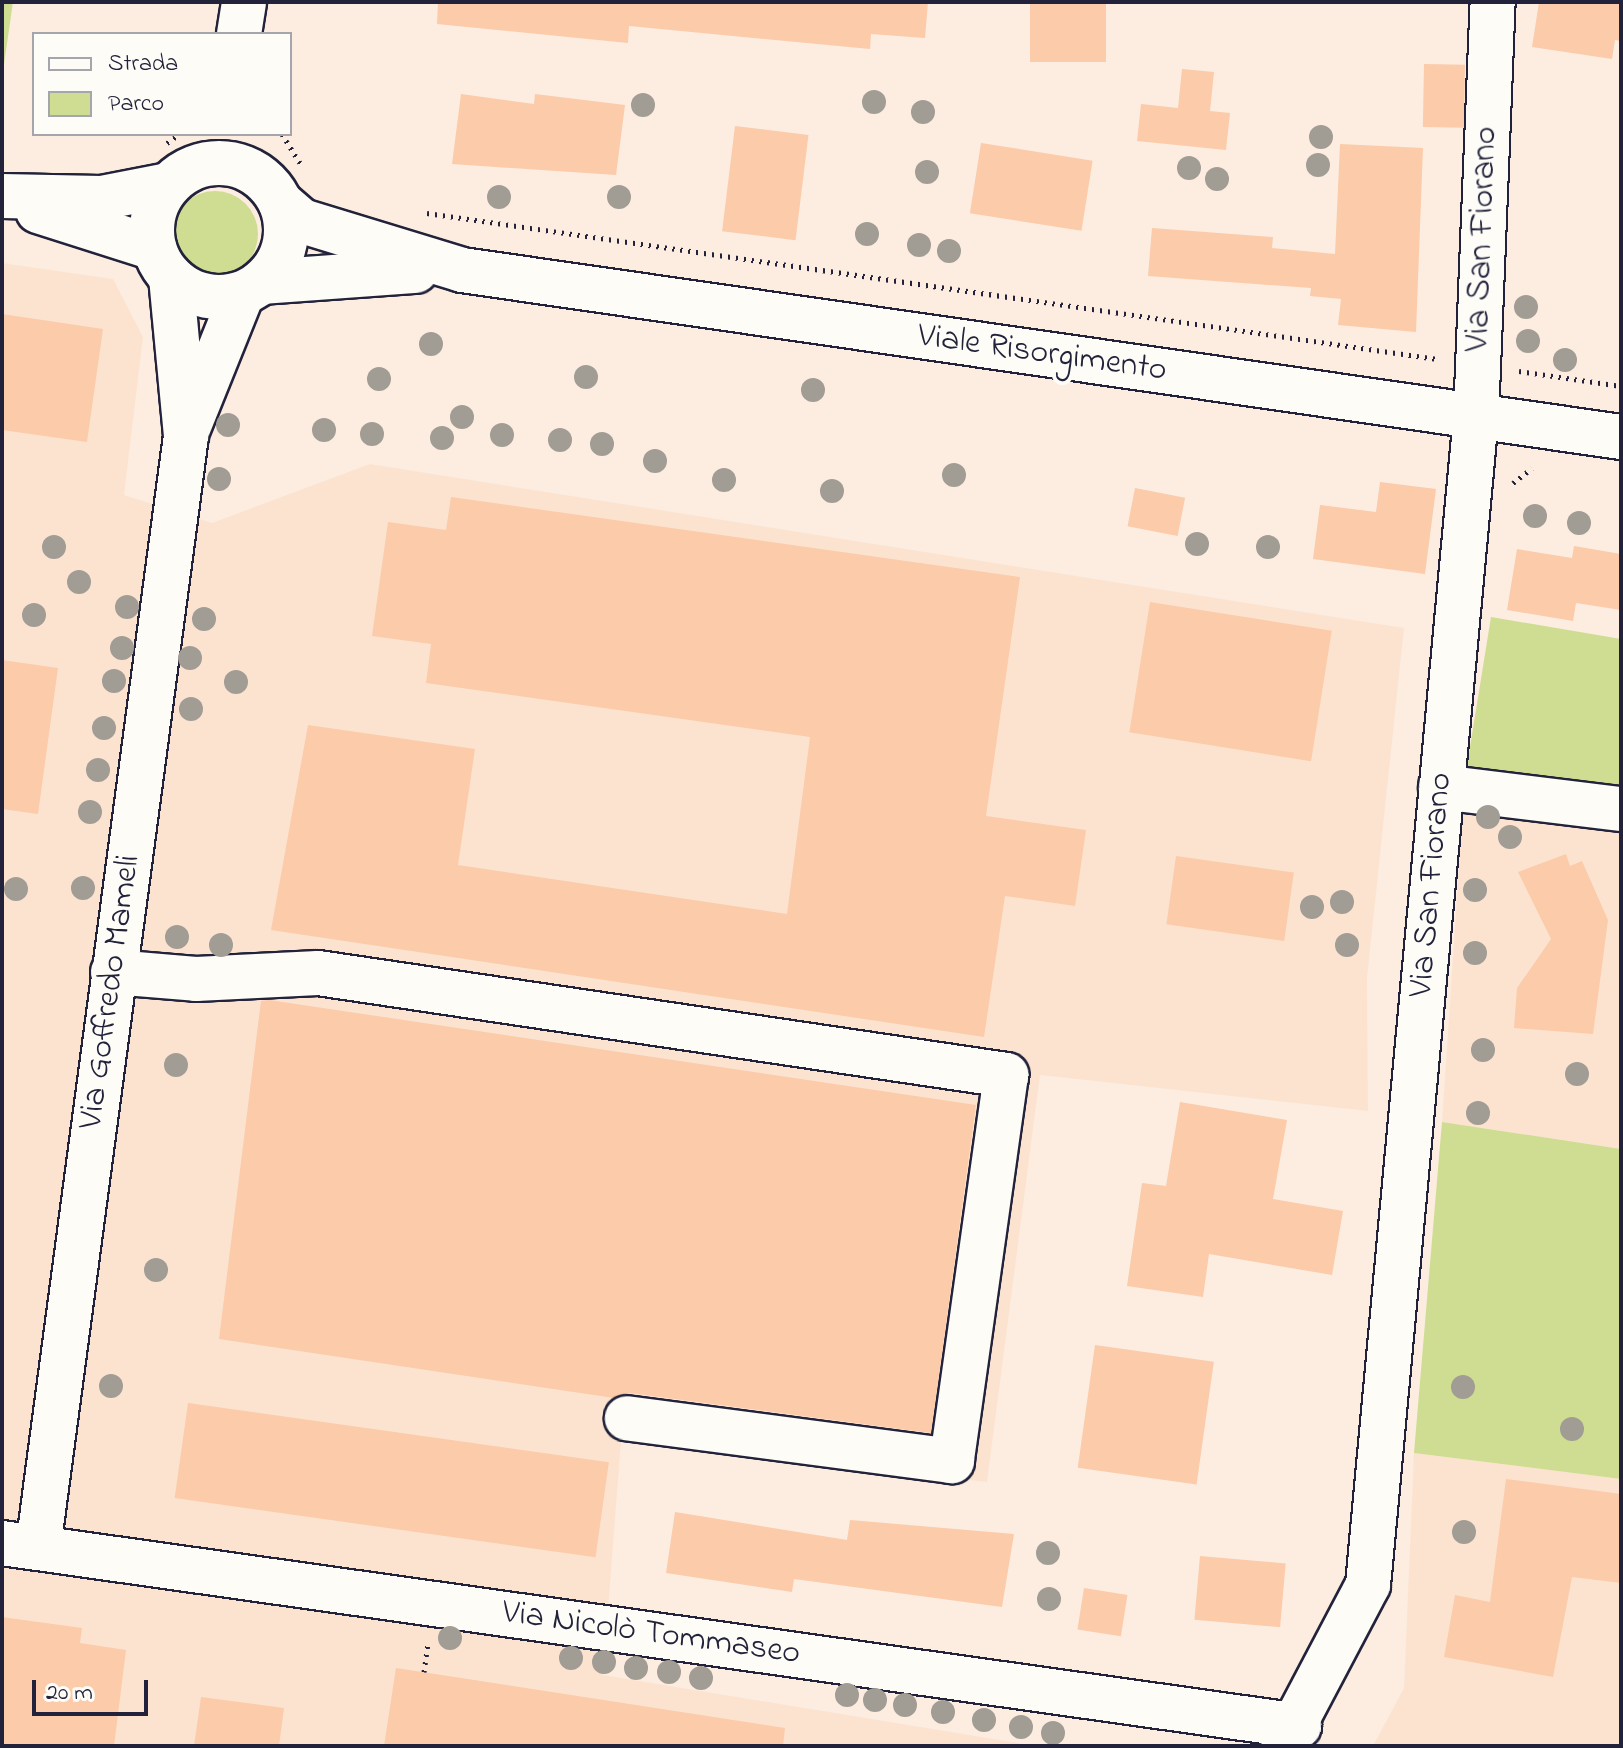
<!DOCTYPE html>
<html>
<head>
<meta charset="utf-8">
<style>
	body { margin:0 }
	#map { position:relative; width:1623px; height:1748px; overflow:hidden; background:#fcede0; font-family:"Indie Flower",sans-serif }
	div>[style] { position:absolute }
	[style*='--x'] { left:calc(var(--x)*1px); top:calc(var(--y)*1px); width:calc(var(--w)*1px); rotate:calc(var(--a)*1deg) }
	.built>* { inset:0; background:#fce3d0 }
	.green>* { inset:0; background:#cedd91 }
	.round { border-radius:50% }
	.building>* { inset:0; background:#fbcbaa; transform-origin:0 0 }
	.path>* { height:5px; margin-top:-2.5px; transform-origin:0; background:repeating-linear-gradient(90deg,#22223b 0 2px,transparent 0 8px) }
	.roads { filter:drop-shadow(2px 0 #22223b) drop-shadow(-2px 0 #22223b) drop-shadow(0 2px #22223b) drop-shadow(0 -2px #22223b) }
	.minor>* { height:44px; margin:-22px; padding:0 22px; transform-origin:22px; border-radius:22px; background:#fdfcf7 }
	.minor>.ring { margin:-22px; padding:0; box-sizing:content-box; background:none; border:44px solid #fdfcf7; border-radius:50% }
	.trees>* { width:24px; height:24px; margin:-12px; border-radius:50%; background:#a19c94 }
	span { translate:-50% -50%; white-space:nowrap; text-align:center; line-height:1.15; -webkit-text-stroke:8px #fdfcf7; paint-order:stroke }
	.street-label { font-size:34px; color:#22223b }
	.frame { position:absolute; inset:0; border:4px solid #22223b; pointer-events:none }
	.legend { position:absolute; left:32px; top:32px; width:260px; height:104px; box-sizing:border-box; background:#fdfcf7; border:2px solid #a5a5ac; margin:0; padding:10px 14px; list-style:none; font-size:24px; color:#22223b }
	.legend li { display:flex; align-items:center; gap:16px; height:40px }
	.legend b { width:40px; border:2px solid #a5a5ac }
	.scale { position:absolute; left:32px; top:1680px; width:116px; height:36px; box-sizing:border-box; border:4px solid #22223b; border-top:0; padding-left:10px; font-size:24px; line-height:28px; white-space:nowrap; color:#22223b; -webkit-text-stroke:6px #fdfcf7; paint-order:stroke }
</style>
</head>
<body>
<div id="map">
	<div class="built">
		<i style="clip-path:polygon(2px 263px,113px 279px,143px 337px,124px 495px,212px 523px,370px 464px,1404px 628px,1367px 978px,1368px 1111px,1040px 1075px,987px 1482px,621px 1441px,603px 1675px,1036px 1746px,2px 1746px)"></i>
		<i style="clip-path:polygon(1465px 778px,1621px 799px,1621px 1149px,1442px 1122px)"></i>
		<i style="clip-path:polygon(1414px 1453px,1621px 1479px,1621px 1746px,1373px 1746px,1404px 1688px)"></i>
	</div>
	<div class="green">
		<i style="clip-path:polygon(2px 2px,13px 2px,2px 78px)"></i>
		<i class="round" style="left:172px;top:191px;width:86px;height:86px"></i>
		<i style="clip-path:polygon(1491px 617px,1621px 639px,1621px 799px,1465px 778px)"></i>
		<i style="clip-path:polygon(1442px 1122px,1621px 1149px,1621px 1479px,1414px 1453px)"></i>
	</div>
	<div class="building">
		<i style="clip-path:polygon(438px 2px,928px 2px,925px 38px,871px 34px,870px 49px,629px 26px,628px 43px,437px 24px)"></i>
		<i style="left:1030px;top:2px;width:76px;height:60px"></i>
		<i style="clip-path:polygon(1539px 2px,1621px 2px,1621px 41px,1615px 40px,1612px 59px,1532px 47px)"></i>
		<i style="left:1424px;top:64px;width:41px;height:63px;rotate:1deg"></i>
		<i style="clip-path:polygon(1182px 69px,1214px 72px,1210px 111px,1230px 113px,1226px 150px,1137px 141px,1141px 104px,1178px 108px)"></i>
		<i style="clip-path:polygon(461px 94px,534px 104px,535px 94px,625px 105px,616px 175px,452px 164px)"></i>
		<i style="left:735px;top:126px;width:74px;height:106px;rotate:7deg"></i>
		<i style="left:981px;top:143px;width:113px;height:71px;rotate:9deg"></i>
		<i style="clip-path:polygon(1340px 144px,1423px 148px,1416px 332px,1338px 325px,1341px 299px,1310px 296px,1311px 288px,1148px 276px,1152px 228px,1273px 237px,1272px 248px,1335px 254px)"></i>
		<i style="clip-path:polygon(2px 314px,103px 329px,87px 442px,2px 430px)"></i>
		<i style="clip-path:polygon(1380px 482px,1436px 489px,1425px 574px,1313px 559px,1320px 505px,1376px 512px)"></i>
		<i style="left:1135px;top:488px;width:51px;height:39px;rotate:11deg"></i>
		<i style="clip-path:polygon(451px 497px,1020px 577px,986px 816px,1086px 830px,1075px 906px,1005px 896px,984px 1037px,271px 930px,308px 725px,475px 749px,458px 865px,787px 914px,810px 737px,426px 683px,431px 644px,372px 636px,388px 522px,446px 530px)"></i>
		<i style="clip-path:polygon(1574px 546px,1621px 554px,1621px 610px,1576px 603px,1573px 621px,1507px 610px,1517px 549px,1572px 558px)"></i>
		<i style="left:1150px;top:602px;width:184px;height:132px;rotate:9deg"></i>
		<i style="clip-path:polygon(2px 660px,58px 668px,38px 814px,2px 809px)"></i>
		<i style="clip-path:polygon(1566px 854px,1570px 866px,1582px 861px,1608px 920px,1593px 1034px,1514px 1028px,1517px 988px,1551px 939px,1518px 872px)"></i>
		<i style="left:1176px;top:856px;width:119px;height:69px;rotate:8deg"></i>
		<i style="clip-path:polygon(269px 1000px,976px 1105px,931px 1433px,630px 1393px,614px 1398px,219px 1339px,261px 1001px)"></i>
		<i style="clip-path:polygon(1180px 1102px,1287px 1120px,1273px 1199px,1343px 1211px,1332px 1275px,1209px 1254px,1203px 1297px,1127px 1286px,1142px 1183px,1166px 1186px)"></i>
		<i style="left:1095px;top:1345px;width:120px;height:124px;rotate:8deg"></i>
		<i style="left:188px;top:1403px;width:425px;height:96px;rotate:8deg"></i>
		<i style="clip-path:polygon(1506px 1479px,1621px 1494px,1621px 1583px,1572px 1577px,1553px 1677px,1444px 1657px,1455px 1595px,1490px 1602px)"></i>
		<i style="clip-path:polygon(675px 1512px,847px 1540px,850px 1520px,1014px 1534px,1002px 1607px,794px 1579px,792px 1592px,666px 1573px)"></i>
		<i style="left:1200px;top:1556px;width:86px;height:64px;rotate:5deg"></i>
		<i style="left:1084px;top:1588px;width:44px;height:42px;rotate:9deg"></i>
		<i style="clip-path:polygon(2px 1617px,82px 1628px,80px 1643px,126px 1650px,114px 1746px,2px 1746px)"></i>
		<i style="clip-path:polygon(396px 1668px,785px 1728px,783px 1746px,384px 1746px)"></i>
		<i style="clip-path:polygon(201px 1697px,284px 1708px,279px 1746px,194px 1746px)"></i>
	</div>
	<div class="path">
		<i style="--x:282;--y:134;--w:39;--a:58"></i>
		<i style="--x:167;--y:143;--w:16;--a:-35"></i>
		<i style="--x:427;--y:213;--w:1021;--a:8.22"></i>
		<i style="--x:1519;--y:371;--w:103;--a:8.4"></i>
		<i style="--x:1513;--y:483;--w:24;--a:-38"></i>
		<i style="--x:424;--y:1672;--w:27;--a:-82"></i>
	</div>
	<div class="roads">
		<div class="minor">
			<i style="--x:239;--y:34;--w:32;--a:-81"></i>
			<i class="ring" style="left:152px;top:163px;width:90px;height:90px"></i>
			<i style="--x:2;--y:196;--w:99;--a:1.2"></i>
			<i style="--x:101;--y:198;--w:68;--a:-11"></i>
			<i style="--x:281;--y:203;--w:28;--a:41"></i>
			<i style="--x:302;--y:221;--w:167;--a:17"></i>
			<i style="--x:462;--y:270;--w:1171;--a:8.2"></i>
			<i style="--x:38;--y:211;--w:122;--a:17.7"></i>
			<i style="--x:262;--y:282;--w:154;--a:-4.1"></i>
			<i style="--x:189;--y:426;--w:142;--a:-68.1"></i>
			<i style="--x:1441;--y:787;--w:181;--a:7"></i>
			<i style="--x:113;--y:972;--w:83;--a:4.8"></i>
			<i style="--x:196;--y:979;--w:122;--a:-2.8"></i>
			<i style="--x:318;--y:973;--w:696;--a:8.43"></i>
			<i style="--x:1006;--y:1075;--w:390;--a:98"></i>
			<i style="--x:952;--y:1461;--w:328;--a:-172.5"></i>
			<i style="--x:2;--y:1543;--w:1310;--a:8.03"></i>
			<i style="--x:38;--y:1548;--w:1122;--a:-82.42"></i>
			<i style="--x:186;--y:436;--w:159;--a:-95.4"></i>
			<i style="--x:1283;--y:1746;--w:182;--a:-62.2"></i>
			<i style="--x:1368;--y:1585;--w:1173;--a:-84.72"></i>
			<i style="--x:1476;--y:417;--w:415;--a:-87.7"></i>
		</div>
	</div>
	<div class="trees">
		<i style="left:874px;top:102px"></i>
		<i style="left:643px;top:105px"></i>
		<i style="left:923px;top:112px"></i>
		<i style="left:1321px;top:137px"></i>
		<i style="left:1318px;top:165px"></i>
		<i style="left:1189px;top:168px"></i>
		<i style="left:927px;top:172px"></i>
		<i style="left:1217px;top:179px"></i>
		<i style="left:499px;top:197px"></i>
		<i style="left:619px;top:197px"></i>
		<i style="left:867px;top:234px"></i>
		<i style="left:919px;top:245px"></i>
		<i style="left:949px;top:251px"></i>
		<i style="left:1526px;top:307px"></i>
		<i style="left:1528px;top:341px"></i>
		<i style="left:431px;top:344px"></i>
		<i style="left:1565px;top:360px"></i>
		<i style="left:586px;top:377px"></i>
		<i style="left:379px;top:379px"></i>
		<i style="left:813px;top:390px"></i>
		<i style="left:462px;top:417px"></i>
		<i style="left:228px;top:425px"></i>
		<i style="left:324px;top:430px"></i>
		<i style="left:372px;top:434px"></i>
		<i style="left:502px;top:435px"></i>
		<i style="left:442px;top:438px"></i>
		<i style="left:560px;top:440px"></i>
		<i style="left:602px;top:444px"></i>
		<i style="left:655px;top:461px"></i>
		<i style="left:954px;top:475px"></i>
		<i style="left:219px;top:479px"></i>
		<i style="left:724px;top:480px"></i>
		<i style="left:832px;top:491px"></i>
		<i style="left:1535px;top:516px"></i>
		<i style="left:1579px;top:523px"></i>
		<i style="left:1197px;top:544px"></i>
		<i style="left:54px;top:547px"></i>
		<i style="left:1268px;top:547px"></i>
		<i style="left:79px;top:582px"></i>
		<i style="left:127px;top:607px"></i>
		<i style="left:34px;top:615px"></i>
		<i style="left:204px;top:619px"></i>
		<i style="left:122px;top:648px"></i>
		<i style="left:190px;top:658px"></i>
		<i style="left:114px;top:681px"></i>
		<i style="left:236px;top:682px"></i>
		<i style="left:191px;top:709px"></i>
		<i style="left:104px;top:728px"></i>
		<i style="left:98px;top:770px"></i>
		<i style="left:90px;top:812px"></i>
		<i style="left:1488px;top:817px"></i>
		<i style="left:1510px;top:837px"></i>
		<i style="left:83px;top:888px"></i>
		<i style="left:16px;top:889px"></i>
		<i style="left:1475px;top:890px"></i>
		<i style="left:1342px;top:902px"></i>
		<i style="left:1312px;top:907px"></i>
		<i style="left:177px;top:937px"></i>
		<i style="left:221px;top:945px"></i>
		<i style="left:1347px;top:945px"></i>
		<i style="left:1475px;top:953px"></i>
		<i style="left:1483px;top:1050px"></i>
		<i style="left:176px;top:1065px"></i>
		<i style="left:1577px;top:1074px"></i>
		<i style="left:1478px;top:1113px"></i>
		<i style="left:156px;top:1270px"></i>
		<i style="left:111px;top:1386px"></i>
		<i style="left:1463px;top:1387px"></i>
		<i style="left:1572px;top:1429px"></i>
		<i style="left:1464px;top:1532px"></i>
		<i style="left:1048px;top:1553px"></i>
		<i style="left:1049px;top:1599px"></i>
		<i style="left:450px;top:1638px"></i>
		<i style="left:571px;top:1658px"></i>
		<i style="left:604px;top:1662px"></i>
		<i style="left:636px;top:1668px"></i>
		<i style="left:669px;top:1672px"></i>
		<i style="left:701px;top:1678px"></i>
		<i style="left:847px;top:1695px"></i>
		<i style="left:875px;top:1700px"></i>
		<i style="left:905px;top:1705px"></i>
		<i style="left:943px;top:1712px"></i>
		<i style="left:984px;top:1720px"></i>
		<i style="left:1021px;top:1727px"></i>
		<i style="left:1053px;top:1733px"></i>
	</div>
	<div class="street-label">
		<span style="left:1483px;top:239px;rotate:-88deg">Via San Fiorano</span>
		<span style="left:1042px;top:354px;rotate:8deg">Viale Risorgimento</span>
		<span style="left:1432px;top:885px;rotate:-85deg">Via San Fiorano</span>
		<span style="left:111px;top:992px;rotate:-82deg">Via Goffredo Mameli</span>
		<span style="left:651px;top:1634px;rotate:8deg">Via Nicolò Tommaseo</span>
	</div>
	<div class="frame"></div>
	<ul class="legend">
	<li><b style="height:10px;background:#fdfcf7"></b>Strada</li>
	<li><b style="height:22px;background:#cedd91"></b>Parco</li>
	</ul>
	<div class="scale">20 m</div>
</div>
</body>
</html>
